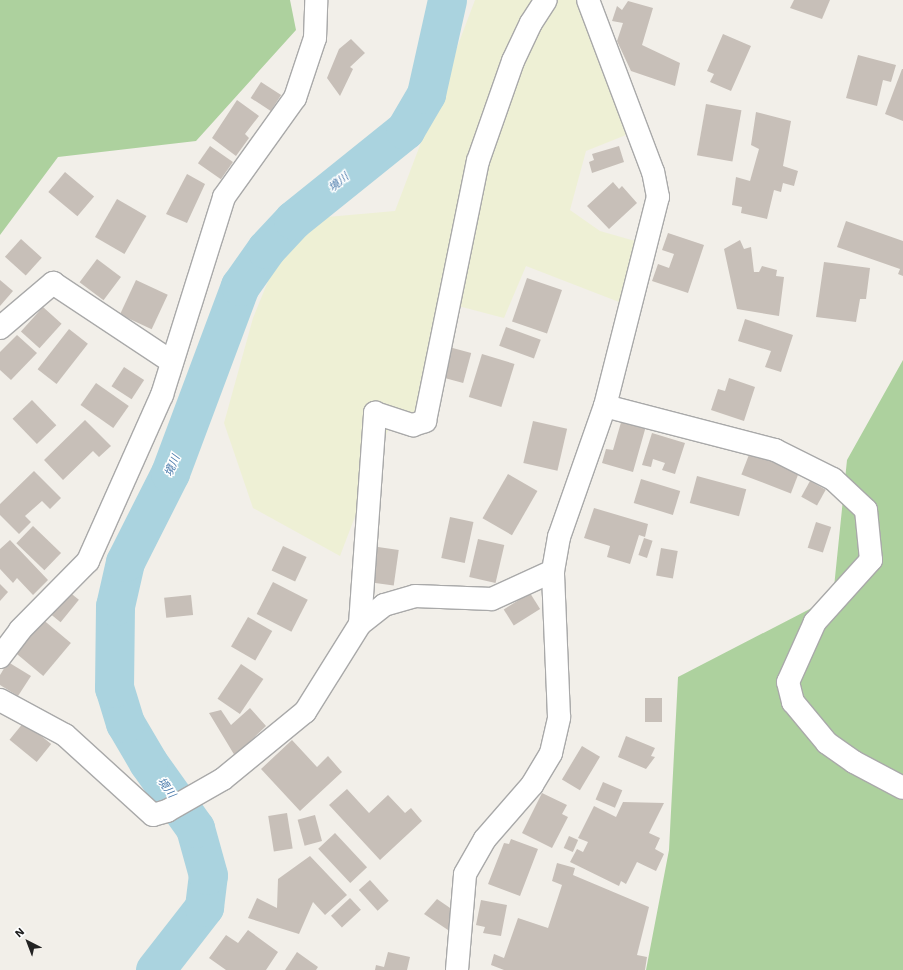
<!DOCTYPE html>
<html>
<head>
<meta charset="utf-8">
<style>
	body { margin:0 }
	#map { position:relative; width:903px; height:970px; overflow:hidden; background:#f2efe9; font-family:"Work Sans","Noto Sans JP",sans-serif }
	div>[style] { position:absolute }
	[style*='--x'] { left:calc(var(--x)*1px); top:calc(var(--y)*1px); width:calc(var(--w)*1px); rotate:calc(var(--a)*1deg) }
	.farmland>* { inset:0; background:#eef0d5 }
	.forest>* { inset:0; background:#add19e }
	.river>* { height:39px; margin:-19.5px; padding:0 19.5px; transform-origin:19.5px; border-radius:19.5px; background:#aad3df }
	.building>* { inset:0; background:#c7bfb8; transform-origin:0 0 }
	.roads { filter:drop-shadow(1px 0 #a9a9a9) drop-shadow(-1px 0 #a9a9a9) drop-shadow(0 1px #a9a9a9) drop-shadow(0 -1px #a9a9a9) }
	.minor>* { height:22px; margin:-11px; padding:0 11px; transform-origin:11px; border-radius:11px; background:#fff }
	span { translate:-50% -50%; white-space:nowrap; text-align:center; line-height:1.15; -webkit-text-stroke:3px #fff; paint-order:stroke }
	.water-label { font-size:11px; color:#4a7aab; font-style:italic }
	.north { position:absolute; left:8px; top:922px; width:40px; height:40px; -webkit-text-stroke:3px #fff; paint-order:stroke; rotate:318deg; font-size:11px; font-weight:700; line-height:16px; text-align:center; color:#222 }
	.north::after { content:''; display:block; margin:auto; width:14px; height:18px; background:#222; clip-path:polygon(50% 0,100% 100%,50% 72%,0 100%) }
</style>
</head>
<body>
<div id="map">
	<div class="farmland">
		<i style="clip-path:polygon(475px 0,583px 0,626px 135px,586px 151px,570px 210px,600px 231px,635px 241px,619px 302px,526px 266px,504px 318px,439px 301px,421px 429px,388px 430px,340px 556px,253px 508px,224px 423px,253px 318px,293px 220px,395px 211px)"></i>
	</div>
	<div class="forest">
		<i style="clip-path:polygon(0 0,290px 0,296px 30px,196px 141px,58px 157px,0 235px)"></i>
		<i style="clip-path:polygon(903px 360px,903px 970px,646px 970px,669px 850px,678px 677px,833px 597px,847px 460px)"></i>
	</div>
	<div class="river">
		<i style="--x:155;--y:970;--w:80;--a:-52.1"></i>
		<i style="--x:204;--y:907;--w:32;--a:-83"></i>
		<i style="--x:208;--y:875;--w:49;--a:-105.5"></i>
		<i style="--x:195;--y:828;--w:81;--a:-125.5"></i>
		<i style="--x:148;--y:762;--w:45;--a:-120.5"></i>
		<i style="--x:125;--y:723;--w:37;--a:-107"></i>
		<i style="--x:114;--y:688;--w:82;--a:-89.3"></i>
		<i style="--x:115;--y:606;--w:45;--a:-77.2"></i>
		<i style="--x:125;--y:562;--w:100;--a:-63.2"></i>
		<i style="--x:170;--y:473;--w:200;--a:-69.5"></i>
		<i style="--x:240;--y:286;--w:45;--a:-54.9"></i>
		<i style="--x:266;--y:249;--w:40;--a:-47"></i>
		<i style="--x:293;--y:220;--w:144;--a:-38.8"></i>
		<i style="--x:405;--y:130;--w:42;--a:-59.7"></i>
		<i style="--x:426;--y:94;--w:96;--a:-77.4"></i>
	</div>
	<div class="building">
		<i style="clip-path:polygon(794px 0,830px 0,822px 19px,790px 8px)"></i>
		<i style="clip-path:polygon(628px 1px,653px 8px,642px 45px,680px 63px,675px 86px,631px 71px,617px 41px,623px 23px,612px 21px,617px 6px,622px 10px)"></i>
		<i style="clip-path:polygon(723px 34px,751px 46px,731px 91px,710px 82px,714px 74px,707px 71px)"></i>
		<i style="clip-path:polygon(351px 39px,365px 53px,350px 67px,353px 69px,340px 96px,327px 78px,339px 49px)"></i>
		<i style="clip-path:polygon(858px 55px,896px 65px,891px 82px,883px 80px,877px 106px,846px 98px)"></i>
		<i style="clip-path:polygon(902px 69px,903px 69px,903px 121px,885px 114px)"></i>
		<i style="left:261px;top:82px;width:24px;height:19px;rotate:33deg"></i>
		<i style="clip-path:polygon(237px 100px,259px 116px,245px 134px,249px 138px,236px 156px,212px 138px)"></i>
		<i style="left:706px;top:104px;width:36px;height:52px;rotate:10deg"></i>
		<i style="clip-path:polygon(756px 112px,791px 121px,783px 166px,798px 171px,794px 186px,783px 183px,781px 192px,774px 190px,767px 219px,741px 213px,742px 207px,732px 205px,736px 177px,750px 181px,759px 149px,751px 145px)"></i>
		<i style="left:210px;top:146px;width:28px;height:21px;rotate:35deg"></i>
		<i style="clip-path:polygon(619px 146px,624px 162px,592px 173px,589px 162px,594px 160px,592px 154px)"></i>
		<i style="left:65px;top:172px;width:38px;height:26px;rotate:40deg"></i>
		<i style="clip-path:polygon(187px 174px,205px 184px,187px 223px,166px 214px)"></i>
		<i style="clip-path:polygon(613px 182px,619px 189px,622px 186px,637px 203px,609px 229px,587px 206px)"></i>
		<i style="left:117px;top:199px;width:34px;height:44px;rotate:30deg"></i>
		<i style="clip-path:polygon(846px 221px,903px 241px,903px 276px,898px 274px,900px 269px,837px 247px)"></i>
		<i style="clip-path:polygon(668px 233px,704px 245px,688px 293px,652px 281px,658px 264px,669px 268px,674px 254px,662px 250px)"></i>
		<i style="left:21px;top:239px;width:28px;height:24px;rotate:42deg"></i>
		<i style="clip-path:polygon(740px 240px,744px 249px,751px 247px,754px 272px,759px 272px,762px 266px,777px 270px,776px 276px,784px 277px,779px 316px,737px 309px,724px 249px)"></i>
		<i style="left:97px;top:259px;width:30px;height:29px;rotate:37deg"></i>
		<i style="clip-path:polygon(824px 262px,870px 268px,866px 299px,860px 299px,856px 322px,816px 317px)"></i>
		<i style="left:527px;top:278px;width:37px;height:46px;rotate:19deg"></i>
		<i style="clip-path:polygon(0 280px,13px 291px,0 306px)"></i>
		<i style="left:136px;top:280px;width:35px;height:38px;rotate:25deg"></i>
		<i style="left:43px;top:307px;width:25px;height:33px;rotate:42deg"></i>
		<i style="clip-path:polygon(745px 319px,793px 335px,781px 372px,765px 367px,771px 351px,738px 341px)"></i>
		<i style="left:506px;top:327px;width:37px;height:20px;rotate:20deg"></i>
		<i style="left:69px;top:329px;width:24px;height:51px;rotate:38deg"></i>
		<i style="clip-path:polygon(17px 335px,37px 353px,11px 380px,0 370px,0 352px)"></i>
		<i style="left:449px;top:347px;width:23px;height:31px;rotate:15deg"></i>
		<i style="left:482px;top:354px;width:34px;height:45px;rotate:17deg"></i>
		<i style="left:124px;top:367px;width:24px;height:23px;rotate:33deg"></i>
		<i style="clip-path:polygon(729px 378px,755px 387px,744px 421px,711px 410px,718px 389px,725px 391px)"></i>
		<i style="left:96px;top:383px;width:40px;height:27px;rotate:35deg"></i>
		<i style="left:32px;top:400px;width:35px;height:27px;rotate:46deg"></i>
		<i style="clip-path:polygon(622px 419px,646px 426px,633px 472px,602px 463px,606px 449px,613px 450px)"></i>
		<i style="clip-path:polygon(85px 420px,111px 446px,99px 457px,93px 451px,63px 480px,44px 460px)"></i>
		<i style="left:533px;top:421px;width:35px;height:43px;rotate:13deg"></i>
		<i style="clip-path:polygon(652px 433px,685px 443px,675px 474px,662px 470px,665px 463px,653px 459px,651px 467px,642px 465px)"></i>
		<i style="left:750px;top:452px;width:53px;height:24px;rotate:21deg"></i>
		<i style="clip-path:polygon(34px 471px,61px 498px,50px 509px,42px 501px,25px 516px,31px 522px,19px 534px,0 515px,0 504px)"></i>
		<i style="left:508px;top:474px;width:34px;height:51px;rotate:30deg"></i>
		<i style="left:697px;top:476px;width:51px;height:28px;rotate:15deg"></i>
		<i style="left:641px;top:479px;width:41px;height:25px;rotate:17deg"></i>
		<i style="left:810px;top:481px;width:18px;height:18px;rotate:29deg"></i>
		<i style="clip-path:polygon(594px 508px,648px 524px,645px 537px,639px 535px,630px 564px,607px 557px,610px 546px,584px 538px)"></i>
		<i style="left:450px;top:517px;width:24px;height:42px;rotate:12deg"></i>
		<i style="left:816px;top:522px;width:16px;height:27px;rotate:18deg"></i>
		<i style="left:33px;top:526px;width:39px;height:24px;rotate:44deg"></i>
		<i style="left:644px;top:538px;width:9px;height:18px;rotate:18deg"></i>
		<i style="left:478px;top:539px;width:27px;height:39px;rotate:13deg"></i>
		<i style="clip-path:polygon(10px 540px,48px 580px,33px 595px,17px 578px,13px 583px,0 569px,0 549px)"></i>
		<i style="left:283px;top:546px;width:26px;height:27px;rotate:25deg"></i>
		<i style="left:371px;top:546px;width:28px;height:36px;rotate:8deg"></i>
		<i style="left:661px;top:548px;width:17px;height:28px;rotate:10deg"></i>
		<i style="left:273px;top:582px;width:39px;height:36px;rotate:27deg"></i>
		<i style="clip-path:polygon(0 584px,8px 592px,0 601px)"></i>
		<i style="left:68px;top:591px;width:14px;height:29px;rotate:39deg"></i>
		<i style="left:530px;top:593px;width:19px;height:31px;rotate:58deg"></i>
		<i style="left:191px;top:595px;width:20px;height:27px;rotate:84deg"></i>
		<i style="left:248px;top:617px;width:28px;height:34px;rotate:30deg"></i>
		<i style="left:41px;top:618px;width:39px;height:43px;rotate:40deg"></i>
		<i style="clip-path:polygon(8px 662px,31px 676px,18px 696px,0 685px,0 675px)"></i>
		<i style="left:241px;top:664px;width:27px;height:42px;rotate:34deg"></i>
		<i style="left:645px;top:698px;width:17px;height:24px"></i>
		<i style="clip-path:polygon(250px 708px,266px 726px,235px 756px,209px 713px,221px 710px,231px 725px)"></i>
		<i style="left:24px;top:722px;width:35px;height:23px;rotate:39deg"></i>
		<i style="clip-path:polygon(626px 736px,655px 748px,651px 756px,655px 757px,646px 769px,618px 757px)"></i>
		<i style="clip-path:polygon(292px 740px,317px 767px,328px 756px,342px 772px,300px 811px,261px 769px)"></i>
		<i style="left:582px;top:746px;width:21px;height:39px;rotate:31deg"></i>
		<i style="left:603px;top:782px;width:21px;height:19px;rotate:23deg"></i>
		<i style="clip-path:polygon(347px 789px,369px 813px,388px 795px,405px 813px,411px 808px,422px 821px,380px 860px,329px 805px)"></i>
		<i style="clip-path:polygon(542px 793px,567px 805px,562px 814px,568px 817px,552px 848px,522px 833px)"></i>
		<i style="clip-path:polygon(623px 802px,664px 803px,649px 833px,660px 838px,655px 849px,664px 854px,656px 871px,637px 862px,626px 884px,621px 881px,619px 886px,570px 862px,577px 849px,583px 852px,588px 842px,578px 838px,594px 806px,616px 817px)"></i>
		<i style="left:287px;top:813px;width:36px;height:19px;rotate:81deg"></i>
		<i style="left:315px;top:815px;width:27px;height:18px;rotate:75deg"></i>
		<i style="left:335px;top:833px;width:47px;height:23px;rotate:47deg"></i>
		<i style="left:569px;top:836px;width:10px;height:13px;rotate:24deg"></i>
		<i style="clip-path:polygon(511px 839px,538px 849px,520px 896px,488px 884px,504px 843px,509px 844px)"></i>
		<i style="clip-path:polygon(310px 856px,347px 895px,325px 915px,313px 902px,299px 934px,248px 918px,257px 898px,277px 908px,278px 879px)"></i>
		<i style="clip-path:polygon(557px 863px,575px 868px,573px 875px,649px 907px,637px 955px,647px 957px,645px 970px,504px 970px,491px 965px,494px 954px,504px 958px,518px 918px,548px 928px,562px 885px,552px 881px)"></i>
		<i style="left:370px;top:880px;width:28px;height:15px;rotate:48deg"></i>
		<i style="left:350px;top:898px;width:16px;height:26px;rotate:47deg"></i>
		<i style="clip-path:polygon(437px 899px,453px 910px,448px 930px,424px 914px)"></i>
		<i style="clip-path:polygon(481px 900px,507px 905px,501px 936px,483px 933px,485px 927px,476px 925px)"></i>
		<i style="clip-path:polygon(248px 930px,278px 952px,266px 970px,226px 970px,209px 958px,226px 935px,238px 943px)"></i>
		<i style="clip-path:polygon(297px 952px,318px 967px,316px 970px,285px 970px)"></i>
		<i style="clip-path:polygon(388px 952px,410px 957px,407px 970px,375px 970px,376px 965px,384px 967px)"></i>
	</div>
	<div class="roads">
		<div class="minor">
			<i style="--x:0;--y:328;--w:70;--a:-40.3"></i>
			<i style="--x:53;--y:283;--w:143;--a:33.6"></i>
			<i style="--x:605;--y:406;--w:176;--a:14.5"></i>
			<i style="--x:775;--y:450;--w:65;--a:26.6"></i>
			<i style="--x:833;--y:479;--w:45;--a:43.2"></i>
			<i style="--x:866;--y:510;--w:50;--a:84.3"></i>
			<i style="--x:871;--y:560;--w:84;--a:132.1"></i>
			<i style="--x:815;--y:622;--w:66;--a:114.2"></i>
			<i style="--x:788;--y:682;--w:21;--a:76"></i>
			<i style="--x:793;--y:702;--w:53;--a:50.3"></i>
			<i style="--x:827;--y:743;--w:33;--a:35"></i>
			<i style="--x:854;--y:762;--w:55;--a:28"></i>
			<i style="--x:360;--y:624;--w:212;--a:-85.9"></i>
			<i style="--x:375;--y:413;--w:40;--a:18"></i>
			<i style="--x:413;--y:425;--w:13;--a:-18"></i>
			<i style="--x:425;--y:421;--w:265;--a:-78.5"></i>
			<i style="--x:478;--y:161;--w:106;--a:-70.7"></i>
			<i style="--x:513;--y:61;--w:42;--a:-64.7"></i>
			<i style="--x:531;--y:23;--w:27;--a:-57"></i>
			<i style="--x:0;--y:657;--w:34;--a:-53"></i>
			<i style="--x:20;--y:630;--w:97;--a:-45.4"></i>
			<i style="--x:88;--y:561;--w:182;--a:-66"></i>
			<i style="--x:162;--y:395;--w:207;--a:-72.6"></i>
			<i style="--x:224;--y:197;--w:122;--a:-54.4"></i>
			<i style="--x:295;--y:98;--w:63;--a:-71.6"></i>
			<i style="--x:315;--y:38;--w:38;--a:-88"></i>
			<i style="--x:0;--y:700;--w:74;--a:28.3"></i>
			<i style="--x:65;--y:735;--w:119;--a:42.3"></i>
			<i style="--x:153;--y:815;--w:15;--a:-16"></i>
			<i style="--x:167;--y:811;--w:64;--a:-29.7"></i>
			<i style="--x:223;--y:779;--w:106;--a:-39.3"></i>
			<i style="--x:305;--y:712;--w:104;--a:-58"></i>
			<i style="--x:360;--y:624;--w:31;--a:-38"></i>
			<i style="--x:384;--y:605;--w:32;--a:-16"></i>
			<i style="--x:415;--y:596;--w:77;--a:2.2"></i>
			<i style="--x:492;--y:599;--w:67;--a:-24.7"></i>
			<i style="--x:457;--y:970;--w:96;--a:-85.2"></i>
			<i style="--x:465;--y:874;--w:40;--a:-60.3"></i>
			<i style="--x:485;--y:839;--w:72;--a:-49"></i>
			<i style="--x:532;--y:785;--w:37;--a:-59"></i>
			<i style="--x:551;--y:753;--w:37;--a:-77"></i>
			<i style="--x:559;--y:717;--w:146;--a:-92.4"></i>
			<i style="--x:553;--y:571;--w:35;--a:-80"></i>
			<i style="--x:559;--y:537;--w:139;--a:-70.7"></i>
			<i style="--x:605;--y:406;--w:216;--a:-75.8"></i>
			<i style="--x:658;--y:197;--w:25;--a:-101"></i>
			<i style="--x:653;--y:172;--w:184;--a:-110.7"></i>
		</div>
	</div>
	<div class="water-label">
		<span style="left:339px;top:183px;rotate:-39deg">境川</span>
		<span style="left:173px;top:466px;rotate:-68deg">境川</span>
		<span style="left:166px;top:788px;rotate:54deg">境川</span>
	</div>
	<div class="north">N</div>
</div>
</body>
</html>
